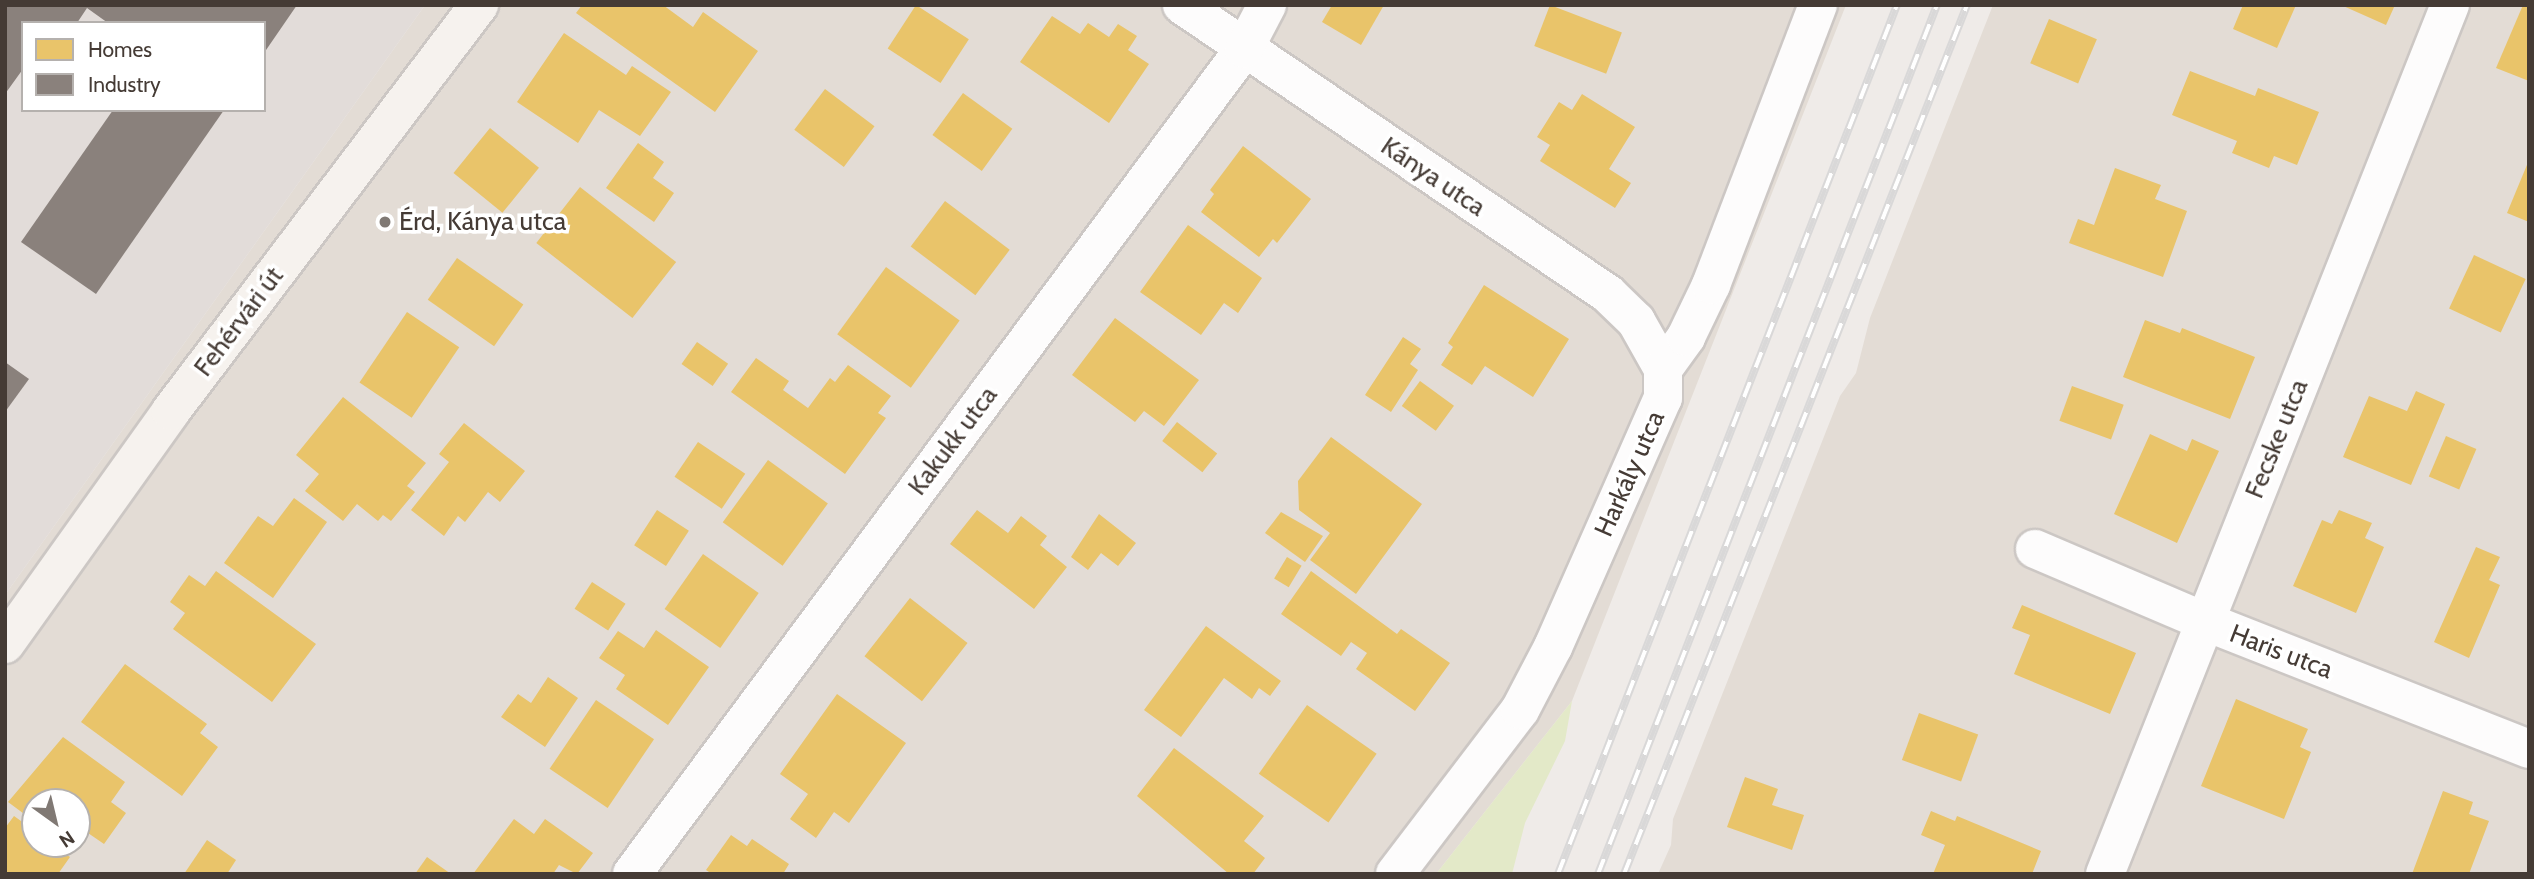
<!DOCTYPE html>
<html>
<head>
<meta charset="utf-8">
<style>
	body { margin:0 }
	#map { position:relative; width:2534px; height:879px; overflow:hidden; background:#efebe8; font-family:Cabin,sans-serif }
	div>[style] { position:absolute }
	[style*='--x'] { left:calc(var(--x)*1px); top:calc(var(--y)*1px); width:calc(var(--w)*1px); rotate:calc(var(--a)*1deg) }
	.residential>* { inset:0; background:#e3dcd5 }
	.industrial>* { inset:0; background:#e2dcd9 }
	.green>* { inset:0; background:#e3e9c8 }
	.homes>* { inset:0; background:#e9c46a; transform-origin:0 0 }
	.industry>* { inset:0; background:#8a817c }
	.roads { filter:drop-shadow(2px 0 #ccc7c4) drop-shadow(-2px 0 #ccc7c4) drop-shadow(0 2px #ccc7c4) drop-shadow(0 -2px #ccc7c4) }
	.street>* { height:38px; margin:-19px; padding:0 19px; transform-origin:19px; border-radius:19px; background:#fdfcfc }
	.secondary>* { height:38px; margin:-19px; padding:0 19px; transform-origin:19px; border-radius:19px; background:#f6f2ee }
	.rail>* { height:8px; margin-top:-4px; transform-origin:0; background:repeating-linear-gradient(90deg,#fff 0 16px,#d9d8d8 0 32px); box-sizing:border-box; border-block:2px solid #d9d8d8 }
	.dots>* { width:19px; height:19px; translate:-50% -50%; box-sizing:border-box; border:4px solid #fff; border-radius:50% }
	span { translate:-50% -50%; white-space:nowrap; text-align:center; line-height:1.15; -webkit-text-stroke:7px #fff; paint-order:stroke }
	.street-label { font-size:26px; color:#453b35 }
	.poi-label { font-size:26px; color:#453b35 }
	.left { translate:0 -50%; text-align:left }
	.frame { position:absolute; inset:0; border:7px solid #453b35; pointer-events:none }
	.legend { position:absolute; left:21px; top:21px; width:245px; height:91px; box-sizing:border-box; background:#fff; border:2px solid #b5b1ae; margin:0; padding:9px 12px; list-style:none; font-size:21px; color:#453b35 }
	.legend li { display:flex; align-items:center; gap:14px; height:35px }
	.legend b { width:35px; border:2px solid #b5b1ae }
	.north { position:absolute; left:21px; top:788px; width:70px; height:70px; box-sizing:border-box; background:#fff; border:2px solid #b5b1ae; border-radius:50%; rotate:146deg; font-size:19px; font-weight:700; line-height:28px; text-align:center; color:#453b35 }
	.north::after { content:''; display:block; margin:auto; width:24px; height:32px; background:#807974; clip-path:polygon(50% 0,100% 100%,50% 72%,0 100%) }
</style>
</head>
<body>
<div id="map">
	<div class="residential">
		<i style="clip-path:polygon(evenodd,425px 5px,1846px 5px,1572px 701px,1436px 874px,5px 874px,5px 595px,425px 5px,35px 802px,77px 802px,77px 844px,35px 844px,35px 802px)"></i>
		<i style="clip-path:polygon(1993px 5px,2529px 5px,2529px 874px,1658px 874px,1671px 845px,1673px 819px,1840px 396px,1856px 373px,1870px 318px)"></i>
	</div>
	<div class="industrial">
		<i style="clip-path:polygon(evenodd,5px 5px,425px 5px,5px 595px,5px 5px,23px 23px,264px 23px,264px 110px,23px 110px,23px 23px)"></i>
	</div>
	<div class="green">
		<i style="clip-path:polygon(1572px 701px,1565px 741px,1525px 823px,1512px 874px,1436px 874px)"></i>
	</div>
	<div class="homes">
		<i style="clip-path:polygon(582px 5px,663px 5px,693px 27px,703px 12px,758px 51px,715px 112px,576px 13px)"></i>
		<i style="left:916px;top:5px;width:63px;height:52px;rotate:33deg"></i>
		<i style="clip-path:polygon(1332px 5px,1384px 5px,1361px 45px,1322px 22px)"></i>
		<i style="left:1550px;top:5px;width:77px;height:44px;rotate:21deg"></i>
		<i style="clip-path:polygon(2243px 5px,2296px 5px,2277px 48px,2233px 29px)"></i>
		<i style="clip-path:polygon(2341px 5px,2395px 5px,2386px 25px)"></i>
		<i style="clip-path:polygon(2523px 5px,2529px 5px,2529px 81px,2496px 68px)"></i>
		<i style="clip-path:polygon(1052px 16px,1080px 34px,1088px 23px,1109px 37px,1118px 24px,1137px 36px,1128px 50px,1149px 64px,1109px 123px,1020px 62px)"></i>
		<i style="left:2049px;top:19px;width:52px;height:48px;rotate:23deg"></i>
		<i style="clip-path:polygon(564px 33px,626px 75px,632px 66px,671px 92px,640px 136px,599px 110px,578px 143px,517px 102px)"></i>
		<i style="clip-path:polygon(2190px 71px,2255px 96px,2258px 88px,2319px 112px,2297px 165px,2274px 156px,2269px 168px,2232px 153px,2237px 141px,2172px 115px)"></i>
		<i style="left:825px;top:89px;width:62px;height:51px;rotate:37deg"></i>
		<i style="left:963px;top:93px;width:61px;height:52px;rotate:36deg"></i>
		<i style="clip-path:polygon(1582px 94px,1635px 127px,1609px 169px,1631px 183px,1615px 208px,1540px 161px,1550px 145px,1537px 137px,1559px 102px,1572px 110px)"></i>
		<i style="left:490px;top:128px;width:63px;height:58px;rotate:39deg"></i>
		<i style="clip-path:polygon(638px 143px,664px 162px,653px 178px,674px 193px,654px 222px,606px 188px)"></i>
		<i style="clip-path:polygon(1243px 146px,1311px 199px,1277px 243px,1273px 239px,1259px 257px,1201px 212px,1214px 194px,1210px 190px)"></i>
		<i style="clip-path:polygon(2529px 160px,2529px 222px,2507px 213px)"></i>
		<i style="clip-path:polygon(2115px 168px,2161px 185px,2155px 199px,2187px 211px,2163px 277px,2069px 243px,2078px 219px,2094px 225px)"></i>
		<i style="left:580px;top:187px;width:122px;height:71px;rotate:38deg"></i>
		<i style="left:945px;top:201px;width:81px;height:57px;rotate:37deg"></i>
		<i style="clip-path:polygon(1188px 225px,1262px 278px,1238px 313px,1224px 303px,1201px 335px,1140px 292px)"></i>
		<i style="left:2474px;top:255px;width:57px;height:59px;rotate:25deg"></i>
		<i style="left:457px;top:258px;width:81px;height:51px;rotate:35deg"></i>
		<i style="left:886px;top:267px;width:91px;height:83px;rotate:36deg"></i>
		<i style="clip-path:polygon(1484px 285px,1569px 339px,1533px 397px,1485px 366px,1472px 385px,1441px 365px,1453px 347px,1448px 343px)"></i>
		<i style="left:407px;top:312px;width:63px;height:85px;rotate:34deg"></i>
		<i style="clip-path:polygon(1115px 318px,1199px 380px,1164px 426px,1144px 411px,1135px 422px,1072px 375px)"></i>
		<i style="clip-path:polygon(2145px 320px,2180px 333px,2182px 328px,2255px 357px,2230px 419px,2123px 377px)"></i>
		<i style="clip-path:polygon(1403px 337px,1421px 349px,1410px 364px,1418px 370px,1391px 412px,1365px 395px)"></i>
		<i style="left:697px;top:342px;width:38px;height:27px;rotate:35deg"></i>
		<i style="clip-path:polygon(756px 358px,789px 381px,783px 390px,808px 408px,830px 378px,835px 382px,848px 365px,891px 396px,878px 413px,886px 418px,845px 474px,731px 392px)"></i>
		<i style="left:1420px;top:381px;width:42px;height:31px;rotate:36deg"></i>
		<i style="left:2072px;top:386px;width:55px;height:37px;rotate:20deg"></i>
		<i style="clip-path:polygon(2416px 391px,2445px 404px,2411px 485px,2343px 457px,2369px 396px,2407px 411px)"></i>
		<i style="clip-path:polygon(343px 397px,426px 463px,407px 486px,415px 492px,391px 521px,383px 515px,378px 521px,357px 504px,343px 521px,305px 491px,319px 474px,296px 455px)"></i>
		<i style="left:1177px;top:422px;width:51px;height:24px;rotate:38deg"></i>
		<i style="clip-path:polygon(464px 423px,525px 471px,500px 502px,488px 492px,465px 522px,458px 516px,444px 536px,411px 510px,449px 462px,439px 454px)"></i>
		<i style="clip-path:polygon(2150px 434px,2187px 451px,2192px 439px,2219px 451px,2177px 543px,2114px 514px)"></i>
		<i style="left:2446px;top:436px;width:33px;height:44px;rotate:23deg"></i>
		<i style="clip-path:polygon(1331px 437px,1422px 504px,1356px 594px,1310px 560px,1330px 533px,1299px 510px,1298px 481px)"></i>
		<i style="left:698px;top:442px;width:57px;height:42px;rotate:34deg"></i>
		<i style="left:768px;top:460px;width:74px;height:77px;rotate:36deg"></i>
		<i style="clip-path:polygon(294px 498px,327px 522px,273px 598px,224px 563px,258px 516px,273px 526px)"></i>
		<i style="left:657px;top:510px;width:38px;height:42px;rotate:33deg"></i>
		<i style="clip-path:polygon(977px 510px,1008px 533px,1021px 516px,1047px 536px,1040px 545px,1067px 567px,1034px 609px,950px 544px)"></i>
		<i style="clip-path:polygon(2339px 510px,2372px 523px,2365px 538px,2384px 547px,2356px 613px,2293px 586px,2322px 520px,2332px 524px)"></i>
		<i style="clip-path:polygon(1281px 512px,1323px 536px,1305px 562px,1265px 533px)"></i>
		<i style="clip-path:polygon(1099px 514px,1136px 543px,1118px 566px,1101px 553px,1088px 570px,1071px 557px)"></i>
		<i style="clip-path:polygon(2476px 547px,2500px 557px,2489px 580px,2500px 585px,2469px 658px,2434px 642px)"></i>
		<i style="left:703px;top:554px;width:68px;height:67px;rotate:35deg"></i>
		<i style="left:1287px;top:557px;width:17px;height:25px;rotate:31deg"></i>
		<i style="clip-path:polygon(216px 571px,316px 644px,272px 702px,173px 629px,185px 613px,170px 602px,189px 575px,205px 586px)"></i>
		<i style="clip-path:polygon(1311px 571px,1397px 634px,1401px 629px,1450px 663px,1415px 711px,1356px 669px,1367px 653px,1351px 642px,1341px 656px,1281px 614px)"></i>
		<i style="left:592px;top:582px;width:40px;height:32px;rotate:33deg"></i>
		<i style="left:910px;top:598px;width:73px;height:74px;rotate:38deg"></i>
		<i style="clip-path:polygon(2022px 605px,2136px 653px,2110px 714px,2014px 674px,2030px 635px,2012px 628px)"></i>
		<i style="clip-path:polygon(1206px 626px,1281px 681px,1270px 696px,1259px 688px,1252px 699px,1224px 678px,1181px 737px,1144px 710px)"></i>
		<i style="clip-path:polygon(656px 630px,709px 667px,668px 725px,616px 689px,625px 675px,599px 658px,618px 631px,644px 648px)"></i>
		<i style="clip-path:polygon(125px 664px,207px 724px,200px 733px,218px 747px,182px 796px,81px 722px)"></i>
		<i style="clip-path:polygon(548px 677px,578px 698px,545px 747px,501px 717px,518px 694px,531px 703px)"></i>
		<i style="clip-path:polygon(837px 694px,906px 743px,849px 823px,834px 812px,816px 838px,790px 819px,808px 794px,780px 774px)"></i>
		<i style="clip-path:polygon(2236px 699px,2308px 729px,2300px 747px,2311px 752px,2284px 819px,2201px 786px)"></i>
		<i style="left:596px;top:700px;width:70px;height:83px;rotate:34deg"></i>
		<i style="left:1307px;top:705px;width:85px;height:84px;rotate:35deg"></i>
		<i style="left:1919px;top:713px;width:63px;height:50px;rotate:20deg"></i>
		<i style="clip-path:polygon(63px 737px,125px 782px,111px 802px,126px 813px,104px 844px,88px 833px,75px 851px,65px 844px,77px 844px,77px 802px,35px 802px,35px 822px,8px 802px)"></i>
		<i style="clip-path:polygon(1174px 748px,1264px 816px,1244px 841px,1265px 858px,1253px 874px,1229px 874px,1137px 796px)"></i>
		<i style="clip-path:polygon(1745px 777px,1778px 789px,1772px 805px,1804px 815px,1792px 850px,1727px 827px)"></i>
		<i style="clip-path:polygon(2443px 791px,2473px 802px,2469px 814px,2489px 821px,2469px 874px,2412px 874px)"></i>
		<i style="clip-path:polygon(1931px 811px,1955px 821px,1957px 816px,2041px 851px,2032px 874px,1933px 874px,1945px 845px,1921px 835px)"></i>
		<i style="clip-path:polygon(14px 816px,35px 831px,35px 844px,52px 844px,70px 857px,58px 874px,5px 874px,5px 828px)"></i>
		<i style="clip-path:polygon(514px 819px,534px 834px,545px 819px,593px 853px,577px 874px,559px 865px,553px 874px,473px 874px)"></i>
		<i style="clip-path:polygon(731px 835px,747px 846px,752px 839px,789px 864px,783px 874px,712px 874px,706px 870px)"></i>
		<i style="clip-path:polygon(207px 840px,236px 860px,227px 874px,184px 874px)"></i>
		<i style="clip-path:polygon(427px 857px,451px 874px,415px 874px)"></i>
	</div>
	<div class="industry">
		<i style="clip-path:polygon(5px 5px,297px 5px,264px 53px,264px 23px,108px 23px,87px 8px,77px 23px,23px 23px,23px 69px,5px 94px)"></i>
		<i style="clip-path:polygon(113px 110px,224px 110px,96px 294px,21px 242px)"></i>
		<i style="clip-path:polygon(5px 362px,29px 379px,5px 412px)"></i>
	</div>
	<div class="roads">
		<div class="street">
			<i style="--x:1182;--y:5;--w:515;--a:34.15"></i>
			<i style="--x:1608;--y:294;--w:39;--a:44"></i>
			<i style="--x:1636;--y:321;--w:55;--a:60.6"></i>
			<i style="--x:2035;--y:549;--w:184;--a:23.1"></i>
			<i style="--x:2204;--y:621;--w:349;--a:21.5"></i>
			<i style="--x:632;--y:874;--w:1027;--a:-53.43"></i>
			<i style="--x:1244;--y:49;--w:50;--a:-62.4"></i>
			<i style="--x:1395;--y:874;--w:206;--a:-52.7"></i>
			<i style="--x:1520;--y:710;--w:71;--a:-62.4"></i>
			<i style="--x:1553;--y:647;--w:272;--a:-66.2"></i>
			<i style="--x:1663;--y:398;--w:29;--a:-90"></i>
			<i style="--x:1663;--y:369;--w:39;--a:-54"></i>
			<i style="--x:1686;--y:337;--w:58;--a:-64.3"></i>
			<i style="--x:1711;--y:285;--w:300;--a:-69.1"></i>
			<i style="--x:2105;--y:874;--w:935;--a:-68.35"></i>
		</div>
		<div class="secondary">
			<i style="--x:5;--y:644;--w:286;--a:-54.5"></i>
			<i style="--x:171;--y:411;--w:510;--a:-52.82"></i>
		</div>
	</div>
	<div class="rail">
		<i style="--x:1558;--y:874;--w:933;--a:-68.69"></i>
		<i style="--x:1598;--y:874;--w:933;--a:-68.69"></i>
		<i style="--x:1624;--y:874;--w:934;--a:-68.46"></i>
	</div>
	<div class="dots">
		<i style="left:385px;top:222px;background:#807974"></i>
	</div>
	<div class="street-label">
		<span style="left:1433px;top:177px;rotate:34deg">Kánya utca</span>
		<span style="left:239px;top:322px;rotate:-53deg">Fehérvári út</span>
		<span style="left:2277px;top:439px;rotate:-68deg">Fecske utca</span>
		<span style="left:953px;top:441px;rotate:-53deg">Kakukk utca</span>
		<span style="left:1630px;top:474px;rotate:-66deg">Harkály utca</span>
		<span style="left:2281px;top:652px;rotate:21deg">Haris utca</span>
	</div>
	<div class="poi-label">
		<span class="left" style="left:399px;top:222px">Érd, Kánya utca</span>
	</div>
	<div class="frame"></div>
	<ul class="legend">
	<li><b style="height:19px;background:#e9c46a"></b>Homes</li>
	<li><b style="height:19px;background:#8a817c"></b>Industry</li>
	</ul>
	<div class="north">N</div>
</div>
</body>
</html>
